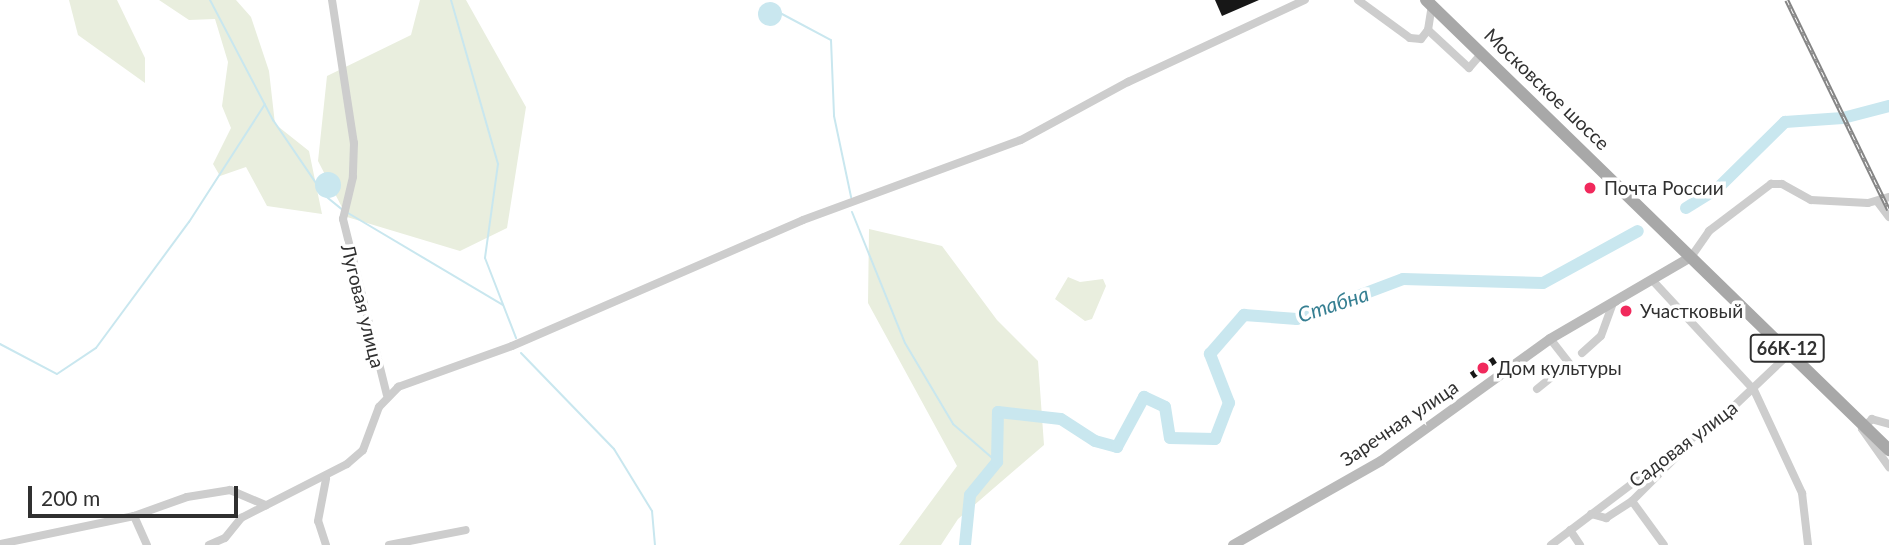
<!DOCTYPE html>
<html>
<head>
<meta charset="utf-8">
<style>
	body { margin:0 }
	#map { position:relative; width:1889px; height:545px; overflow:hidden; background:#fff; font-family:Lato,sans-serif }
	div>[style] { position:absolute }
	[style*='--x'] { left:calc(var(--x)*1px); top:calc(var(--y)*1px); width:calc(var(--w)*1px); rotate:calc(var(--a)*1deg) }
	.green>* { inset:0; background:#e9eede }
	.water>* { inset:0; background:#c9e7ef }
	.round { border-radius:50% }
	.stream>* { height:2px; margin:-1px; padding:0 1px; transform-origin:1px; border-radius:1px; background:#c9e7ef }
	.river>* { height:12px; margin:-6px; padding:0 6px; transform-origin:6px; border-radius:6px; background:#c9e7ef }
	.building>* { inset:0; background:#171717; transform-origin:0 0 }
	.street>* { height:8px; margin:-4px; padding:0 4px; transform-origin:4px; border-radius:4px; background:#cdcdcd }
	.secondary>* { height:10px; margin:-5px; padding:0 5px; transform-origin:5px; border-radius:5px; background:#bababa }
	.primary>* { height:12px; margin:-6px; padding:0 6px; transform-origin:6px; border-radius:6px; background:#a8a8a8 }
	.rail>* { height:4.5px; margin-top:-2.25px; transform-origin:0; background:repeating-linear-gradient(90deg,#fff 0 5px,#858585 0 10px); box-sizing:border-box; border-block:2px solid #858585 }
	.dots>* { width:19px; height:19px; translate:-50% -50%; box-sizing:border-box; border:4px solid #fff; border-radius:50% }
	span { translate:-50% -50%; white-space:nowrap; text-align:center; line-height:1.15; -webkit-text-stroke:7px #fff; paint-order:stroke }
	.shield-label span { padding:2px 5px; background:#fff; border:2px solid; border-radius:5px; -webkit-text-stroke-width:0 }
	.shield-label { font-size:18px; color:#303030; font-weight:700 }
	.street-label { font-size:19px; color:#303030 }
	.poi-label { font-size:19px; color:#303030 }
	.left { translate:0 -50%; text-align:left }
	.water-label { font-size:21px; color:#367f92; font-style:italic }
	.scale { position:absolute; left:28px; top:486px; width:210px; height:32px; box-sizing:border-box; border:4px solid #303030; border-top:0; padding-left:9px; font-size:21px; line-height:24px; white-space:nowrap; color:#303030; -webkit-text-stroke:5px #fff; paint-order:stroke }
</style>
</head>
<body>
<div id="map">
	<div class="green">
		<i style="clip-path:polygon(69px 0,117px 0,145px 58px,145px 83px,78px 35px)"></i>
		<i style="clip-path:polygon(159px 0,236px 0,251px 17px,269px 71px,275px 124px,309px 151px,322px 214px,267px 206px,246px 167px,220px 176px,213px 164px,231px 128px,222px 106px,228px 62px,215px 19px,189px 20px)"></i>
		<i style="clip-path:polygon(420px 0,466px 0,526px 107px,507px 228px,460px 251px,347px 217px,318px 161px,327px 76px,411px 35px)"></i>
		<i style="clip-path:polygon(869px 229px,942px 246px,997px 320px,1038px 361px,1044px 445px,958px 519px,941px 545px,899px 545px,957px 466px,868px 303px)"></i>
		<i style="clip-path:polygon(1068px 277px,1080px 282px,1103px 279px,1106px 286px,1092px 319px,1085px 321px,1055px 299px)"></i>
	</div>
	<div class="water">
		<i class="round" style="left:758px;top:2px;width:24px;height:24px"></i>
		<i class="round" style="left:315px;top:172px;width:26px;height:26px"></i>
	</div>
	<div class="stream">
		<i style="--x:210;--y:0;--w:136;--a:62.3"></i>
		<i style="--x:273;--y:120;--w:80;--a:55.7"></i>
		<i style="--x:451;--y:0;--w:171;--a:74"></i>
		<i style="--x:498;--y:164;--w:95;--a:97.9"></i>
		<i style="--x:485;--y:258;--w:86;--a:68.8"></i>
		<i style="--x:782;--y:14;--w:55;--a:28"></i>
		<i style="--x:831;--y:40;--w:76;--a:87.7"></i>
		<i style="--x:834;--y:116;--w:83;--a:78.1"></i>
		<i style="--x:323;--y:194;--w:26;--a:39"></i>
		<i style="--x:852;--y:212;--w:141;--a:68"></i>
		<i style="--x:905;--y:343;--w:94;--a:59.3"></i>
		<i style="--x:953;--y:424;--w:58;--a:40.8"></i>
		<i style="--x:348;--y:213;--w:180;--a:30.7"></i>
		<i style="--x:0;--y:344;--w:64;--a:27.8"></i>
		<i style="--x:57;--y:374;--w:47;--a:-33.7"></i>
		<i style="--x:96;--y:348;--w:157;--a:-53.6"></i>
		<i style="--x:189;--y:222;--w:140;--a:-57.2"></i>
		<i style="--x:521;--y:353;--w:134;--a:45.9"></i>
		<i style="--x:614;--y:449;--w:73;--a:58.5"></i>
		<i style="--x:652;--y:511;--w:34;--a:85"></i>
	</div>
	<div class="river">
		<i style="--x:1686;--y:208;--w:39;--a:-32"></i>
		<i style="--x:1719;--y:187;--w:93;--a:-44.6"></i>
		<i style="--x:1785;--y:122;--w:58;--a:-3.9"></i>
		<i style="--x:1843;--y:118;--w:48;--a:-14.6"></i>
		<i style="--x:965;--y:545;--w:50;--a:-84.3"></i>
		<i style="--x:970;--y:495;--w:43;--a:-50.7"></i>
		<i style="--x:997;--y:462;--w:50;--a:-88.9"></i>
		<i style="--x:998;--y:412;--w:63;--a:6.3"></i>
		<i style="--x:1061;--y:419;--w:40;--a:32.9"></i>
		<i style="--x:1095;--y:441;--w:23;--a:15"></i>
		<i style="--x:1117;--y:447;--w:57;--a:-61.6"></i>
		<i style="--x:1144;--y:397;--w:23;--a:25"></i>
		<i style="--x:1165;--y:407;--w:31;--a:81"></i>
		<i style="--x:1170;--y:438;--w:45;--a:1.3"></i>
		<i style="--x:1215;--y:439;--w:39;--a:-69"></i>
		<i style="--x:1229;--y:403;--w:53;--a:-111.2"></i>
		<i style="--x:1210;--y:354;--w:52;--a:-48.9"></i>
		<i style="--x:1244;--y:315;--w:53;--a:4.3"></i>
		<i style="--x:1297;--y:319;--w:113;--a:-20.7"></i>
		<i style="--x:1403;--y:279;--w:140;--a:1.6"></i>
		<i style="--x:1543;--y:283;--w:108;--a:-28.7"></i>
	</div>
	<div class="building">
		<i style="clip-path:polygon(1215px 0,1259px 0,1222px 16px)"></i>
		<i style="left:1493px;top:357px;width:7px;height:28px;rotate:56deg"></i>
	</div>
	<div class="street">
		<i style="--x:332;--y:0;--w:145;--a:81.3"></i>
		<i style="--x:354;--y:143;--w:34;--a:92"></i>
		<i style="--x:353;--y:177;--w:43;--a:103.4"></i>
		<i style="--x:343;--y:219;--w:181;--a:76"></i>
		<i style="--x:1358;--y:0;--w:64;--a:36.2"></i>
		<i style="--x:1410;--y:38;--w:11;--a:5"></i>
		<i style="--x:1421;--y:39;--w:11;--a:-52"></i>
		<i style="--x:1428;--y:30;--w:56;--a:42.8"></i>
		<i style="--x:1469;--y:68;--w:20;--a:-49"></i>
		<i style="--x:1428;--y:30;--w:25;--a:-81"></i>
		<i style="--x:1877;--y:201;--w:20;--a:53"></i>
		<i style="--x:1691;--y:257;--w:32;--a:-55"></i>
		<i style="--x:1709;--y:231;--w:78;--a:-37.2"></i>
		<i style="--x:1771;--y:184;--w:11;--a:0"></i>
		<i style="--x:1782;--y:184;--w:33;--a:29"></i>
		<i style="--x:1811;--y:200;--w:57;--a:3"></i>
		<i style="--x:1868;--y:203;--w:22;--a:-16"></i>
		<i style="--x:1654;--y:282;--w:147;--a:47.2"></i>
		<i style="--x:1754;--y:390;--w:114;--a:65"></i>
		<i style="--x:1802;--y:493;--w:52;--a:83.4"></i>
		<i style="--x:1582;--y:353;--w:25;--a:-42"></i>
		<i style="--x:1601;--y:336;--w:33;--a:-70"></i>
		<i style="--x:1537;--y:389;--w:41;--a:-39.1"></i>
		<i style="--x:1569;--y:363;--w:31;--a:-128"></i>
		<i style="--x:1889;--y:424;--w:18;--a:-164"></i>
		<i style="--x:1872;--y:419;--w:14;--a:135"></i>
		<i style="--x:1862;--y:429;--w:47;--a:54.6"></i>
		<i style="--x:1632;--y:501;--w:54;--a:54"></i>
		<i style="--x:1591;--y:514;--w:16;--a:15"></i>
		<i style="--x:1606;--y:518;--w:31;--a:-33"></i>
		<i style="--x:1632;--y:501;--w:82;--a:-45"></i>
		<i style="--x:134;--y:516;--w:56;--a:-19.7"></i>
		<i style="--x:187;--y:497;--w:44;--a:-9.2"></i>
		<i style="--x:230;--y:490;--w:39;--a:23"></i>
		<i style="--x:1570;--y:530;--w:18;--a:56"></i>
		<i style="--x:0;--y:544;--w:137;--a:-11.8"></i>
		<i style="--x:134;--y:516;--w:32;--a:66"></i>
		<i style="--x:209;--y:545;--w:17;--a:-24"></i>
		<i style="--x:225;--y:538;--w:26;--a:-51"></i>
		<i style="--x:241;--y:518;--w:119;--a:-27"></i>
		<i style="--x:347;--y:464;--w:21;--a:-41"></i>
		<i style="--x:363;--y:450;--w:46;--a:-69.6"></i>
		<i style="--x:379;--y:407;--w:28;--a:-46"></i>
		<i style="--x:398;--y:387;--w:121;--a:-19.8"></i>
		<i style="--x:512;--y:346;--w:317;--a:-23.4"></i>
		<i style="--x:803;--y:220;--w:232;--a:-20.2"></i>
		<i style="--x:1021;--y:140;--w:122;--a:-28.5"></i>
		<i style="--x:1128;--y:82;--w:195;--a:-24.9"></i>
		<i style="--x:326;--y:545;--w:25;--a:-108"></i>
		<i style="--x:318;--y:521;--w:43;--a:-79.2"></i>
		<i style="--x:389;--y:545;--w:78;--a:-11"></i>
		<i style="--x:1551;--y:545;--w:227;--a:-37.1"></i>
		<i style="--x:1732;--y:408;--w:81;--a:-43.5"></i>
	</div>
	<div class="secondary">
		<i style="--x:1233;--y:545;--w:170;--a:-29.6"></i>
		<i style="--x:1381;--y:461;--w:208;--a:-35.8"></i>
		<i style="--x:1550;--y:339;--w:163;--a:-30.2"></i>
	</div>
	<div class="primary">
		<i style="--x:1426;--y:0;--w:646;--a:44.18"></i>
	</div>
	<div class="rail">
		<i style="--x:1787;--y:0;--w:233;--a:64.1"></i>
	</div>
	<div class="dots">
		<i style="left:1590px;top:188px;background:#f1295c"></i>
		<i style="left:1626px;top:311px;background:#f1295c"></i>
		<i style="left:1483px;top:368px;background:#f1295c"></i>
	</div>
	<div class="shield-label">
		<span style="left:1787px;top:348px">66К-12</span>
	</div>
	<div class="street-label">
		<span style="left:1547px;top:89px;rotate:44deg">Московское шоссе</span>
		<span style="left:363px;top:306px;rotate:76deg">Луговая улица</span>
		<span style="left:1399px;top:423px;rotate:-34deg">Заречная улица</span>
		<span style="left:1683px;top:444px;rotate:-37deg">Садовая улица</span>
	</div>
	<div class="poi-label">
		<span class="left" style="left:1604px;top:188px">Почта России</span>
		<span class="left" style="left:1640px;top:311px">Участковый</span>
		<span class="left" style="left:1497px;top:368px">Дом культуры</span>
	</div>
	<div class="water-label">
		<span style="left:1333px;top:304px;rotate:-18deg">Стабна</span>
	</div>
	<div class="scale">200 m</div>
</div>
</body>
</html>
